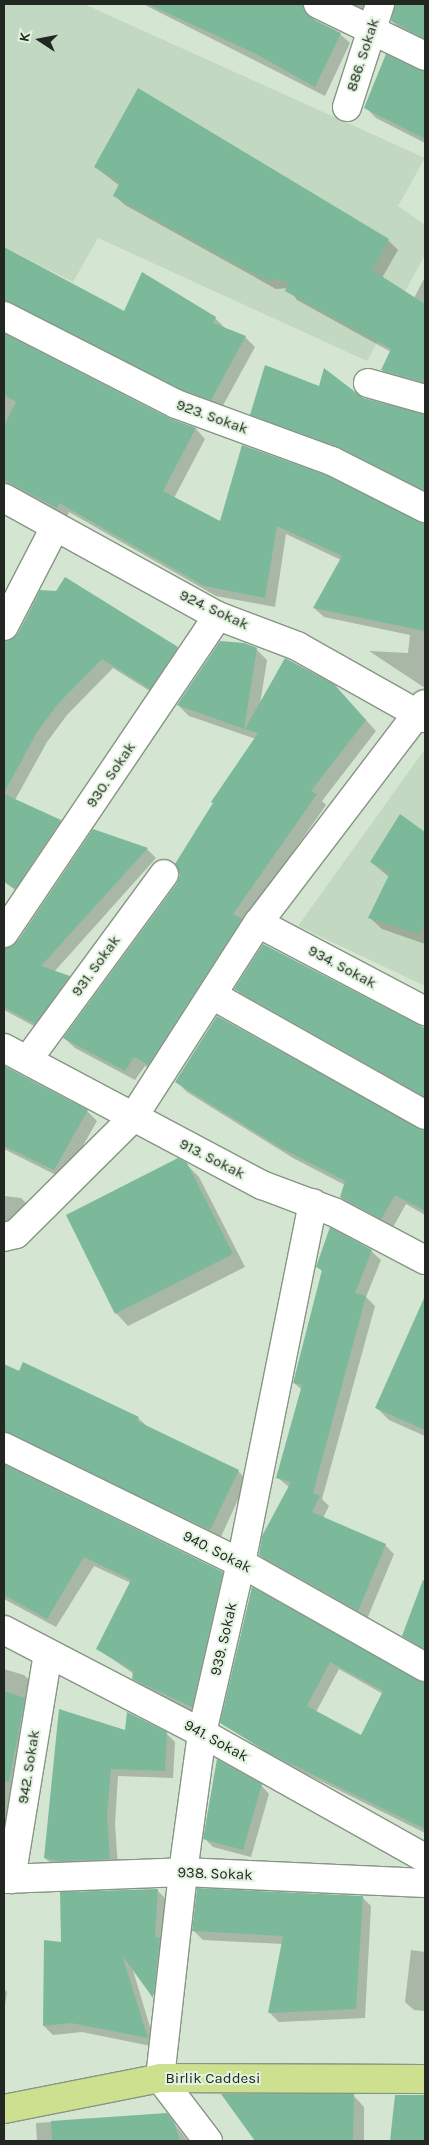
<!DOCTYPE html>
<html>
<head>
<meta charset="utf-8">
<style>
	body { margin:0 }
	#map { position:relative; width:429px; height:2145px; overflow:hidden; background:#d4e5d1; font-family:Karla,sans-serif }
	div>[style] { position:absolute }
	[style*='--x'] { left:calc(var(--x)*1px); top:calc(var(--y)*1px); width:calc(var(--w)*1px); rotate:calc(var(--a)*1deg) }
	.built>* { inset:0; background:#c3d8c0 }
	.shadow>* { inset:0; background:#0003 }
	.building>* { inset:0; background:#7cb99b }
	.roads { filter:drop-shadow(1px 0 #869584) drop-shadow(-1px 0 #869584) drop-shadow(0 1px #869584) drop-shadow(0 -1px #869584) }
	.minor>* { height:28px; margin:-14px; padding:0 14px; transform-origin:14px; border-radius:14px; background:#fff }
	.major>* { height:28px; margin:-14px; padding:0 14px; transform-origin:14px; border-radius:14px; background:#cde08f }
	span { translate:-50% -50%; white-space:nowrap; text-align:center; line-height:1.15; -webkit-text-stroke:4px #e1f2de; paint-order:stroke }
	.street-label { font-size:15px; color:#222821 }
	.frame { position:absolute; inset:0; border:5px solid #222821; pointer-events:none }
	.north { position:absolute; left:15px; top:15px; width:50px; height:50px; -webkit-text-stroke:4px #e1f2de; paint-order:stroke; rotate:281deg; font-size:14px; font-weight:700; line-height:20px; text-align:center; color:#222821 }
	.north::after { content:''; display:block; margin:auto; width:18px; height:22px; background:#222821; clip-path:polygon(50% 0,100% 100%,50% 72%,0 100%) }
</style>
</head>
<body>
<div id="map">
	<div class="built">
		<i style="clip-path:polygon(4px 4px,84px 4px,425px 158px,398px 206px,425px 225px,425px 255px,367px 361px,98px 238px,73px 282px,4px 247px)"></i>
		<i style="clip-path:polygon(425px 749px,425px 986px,298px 926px)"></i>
	</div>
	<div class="shadow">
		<i style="clip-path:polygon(143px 4px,317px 4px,314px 7px,314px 20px,340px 34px,350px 43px,325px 96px)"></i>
		<i style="clip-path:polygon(345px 4px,379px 4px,372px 17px)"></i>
		<i style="clip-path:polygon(396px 4px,425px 4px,425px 43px,402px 31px,392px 21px)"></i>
		<i style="clip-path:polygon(387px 56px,425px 73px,425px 143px,376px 118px,366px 108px)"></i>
		<i style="clip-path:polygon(95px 167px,388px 240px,398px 250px,382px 278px,414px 298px,425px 277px,425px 389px,392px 380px,382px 370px,391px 352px,297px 300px,288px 288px,276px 289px,125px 205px,115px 196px,120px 186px)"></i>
		<i style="clip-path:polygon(4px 249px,124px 313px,215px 318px,225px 328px,245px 337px,255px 347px,221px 409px,4px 315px)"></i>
		<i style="clip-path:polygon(4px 335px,168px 419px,196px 429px,205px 439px,174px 498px,221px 523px,425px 523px,425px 688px,369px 651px,408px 653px,410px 635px,324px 617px,314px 608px,341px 560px,286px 534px,275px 607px,216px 596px,69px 512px,67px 517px,4px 482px)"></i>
		<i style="clip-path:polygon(320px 388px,363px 399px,425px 424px,425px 494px,262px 424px,252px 414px)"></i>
		<i style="clip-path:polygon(66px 578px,177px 648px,187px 658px,161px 698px,113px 668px,67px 715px,47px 742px,15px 800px,61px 821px,69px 829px,24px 896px,4px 882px,4px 641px,14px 640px,41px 591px,57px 592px)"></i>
		<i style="clip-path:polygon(4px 589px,16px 599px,4px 625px)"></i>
		<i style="clip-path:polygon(256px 649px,267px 660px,260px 704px,344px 696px,376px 731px,322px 801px,326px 805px,244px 923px,159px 1074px,145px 1066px,135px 1080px,75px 1048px,64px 1038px,178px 884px,256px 739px,189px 716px,178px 705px)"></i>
		<i style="clip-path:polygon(401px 816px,425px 833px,425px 944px,382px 929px,370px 918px,389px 877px,371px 862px)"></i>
		<i style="clip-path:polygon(147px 849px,156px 858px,54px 972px,69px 977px,78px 986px,45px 1032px,4px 1010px,4px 950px)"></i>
		<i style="clip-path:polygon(264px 945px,425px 1030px,425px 1101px,246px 999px,236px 989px)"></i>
		<i style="clip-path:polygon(4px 1066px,87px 1111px,97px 1121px,64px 1179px,4px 1149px)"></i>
		<i style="clip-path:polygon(176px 1081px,425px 1132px,425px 1215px,406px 1204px,392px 1229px,352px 1208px,341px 1197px,345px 1185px,293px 1158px,187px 1092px)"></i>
		<i style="clip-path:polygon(186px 1164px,199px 1177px,245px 1267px,128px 1326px,116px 1313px)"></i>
		<i style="clip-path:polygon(4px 1196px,21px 1198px,30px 1207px,4px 1231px)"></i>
		<i style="clip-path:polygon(371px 1251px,381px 1260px,366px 1297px,375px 1306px,322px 1499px,329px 1506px,323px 1518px,385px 1545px,394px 1554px,367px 1619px,269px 1564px,260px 1555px,289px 1487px,277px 1477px,302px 1390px,294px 1383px,323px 1272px,318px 1267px)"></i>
		<i style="clip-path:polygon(414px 1325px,425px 1331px,425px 1436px,389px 1420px,377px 1408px)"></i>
		<i style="clip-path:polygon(4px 1365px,138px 1418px,148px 1427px,238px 1471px,247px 1480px,220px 1539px,4px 1445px)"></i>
		<i style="clip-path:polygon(4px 1466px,222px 1573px,232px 1582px,201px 1715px,143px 1688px,134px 1679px,134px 1674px,98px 1649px,131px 1583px,94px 1566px,56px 1627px,4px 1599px)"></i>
		<i style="clip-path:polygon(425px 1578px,425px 1653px,403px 1636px)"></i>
		<i style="clip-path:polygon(evenodd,252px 1589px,425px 1687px,425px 1833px,280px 1761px,222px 1723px,252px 1589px,339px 1669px,383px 1694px,361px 1736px,316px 1712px,339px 1669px)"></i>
		<i style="clip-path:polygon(4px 1669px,24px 1675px,33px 1684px,22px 1780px,4px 1837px)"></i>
		<i style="clip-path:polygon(126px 1732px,166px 1733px,175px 1742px,173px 1778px,118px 1776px,115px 1824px,118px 1867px,54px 1866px,45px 1858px)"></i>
		<i style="clip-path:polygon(261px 1785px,269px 1794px,251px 1857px,213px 1847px,205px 1839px)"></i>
		<i style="clip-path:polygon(157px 1890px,167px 1900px,163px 2006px,132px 1967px,156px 2047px,82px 2032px,53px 2035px,44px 2026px,62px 1943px)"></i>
		<i style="clip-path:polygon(362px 1897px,371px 1906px,365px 2018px,279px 2022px,270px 2013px,283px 1944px,203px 1940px,193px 1930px)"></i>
		<i style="clip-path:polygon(411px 1950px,425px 1952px,425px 2011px,414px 2010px,405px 2002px)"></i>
		<i style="clip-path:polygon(4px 1989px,7px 1992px,4px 2012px)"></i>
		<i style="clip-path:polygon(224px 2095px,354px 2096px,364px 2107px,364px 2141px,257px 2141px)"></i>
		<i style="clip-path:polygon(425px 2095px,425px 2141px,391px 2141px,396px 2096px)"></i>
		<i style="clip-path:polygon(167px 2114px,188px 2141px,37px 2141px,36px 2123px)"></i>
	</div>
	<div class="building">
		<i style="clip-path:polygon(148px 4px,303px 4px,311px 18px,341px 33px,315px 87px,256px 54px)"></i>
		<i style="clip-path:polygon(395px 4px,425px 4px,425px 39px,391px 21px)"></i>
		<i style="clip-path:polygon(386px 54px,425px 71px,425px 139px,364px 108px)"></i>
		<i style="clip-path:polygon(138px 88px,389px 239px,372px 270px,425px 304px,425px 383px,381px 370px,391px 349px,285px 291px,288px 283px,277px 279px,266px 280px,113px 196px,120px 182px,94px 167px)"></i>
		<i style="clip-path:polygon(4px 247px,124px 311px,142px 272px,216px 317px,213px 323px,246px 336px,211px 400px,182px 390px,4px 300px)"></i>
		<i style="clip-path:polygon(4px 333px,169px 418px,196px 428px,163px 491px,220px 521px,242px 445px,326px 475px,425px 524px,425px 631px,313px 608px,342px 556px,277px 526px,265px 598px,204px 586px,59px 503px,57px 508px,4px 480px,4px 426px,16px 402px,4px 395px)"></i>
		<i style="clip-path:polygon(265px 365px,319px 386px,324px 368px,363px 398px,425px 414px,425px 491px,339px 447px,250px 415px)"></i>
		<i style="clip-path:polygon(65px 577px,178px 647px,150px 689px,102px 659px,57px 705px,37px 732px,4px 793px,4px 641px,18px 634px,40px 590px,56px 591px)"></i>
		<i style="clip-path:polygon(220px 641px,244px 643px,257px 648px,244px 729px,177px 705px)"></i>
		<i style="clip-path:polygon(285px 658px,334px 684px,366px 720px,311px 791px,317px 794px,233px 914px,242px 919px,148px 1065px,134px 1057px,125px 1071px,63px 1038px,177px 883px,180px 875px,175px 864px,213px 803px,211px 802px,258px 733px,245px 729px)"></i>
		<i style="clip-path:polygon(4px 794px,61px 820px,15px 889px,4px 881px)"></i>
		<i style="clip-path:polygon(400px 814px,425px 832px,425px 921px,419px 934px,368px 918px,390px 873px,370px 862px)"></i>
		<i style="clip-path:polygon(93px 829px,148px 848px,41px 966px,70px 976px,35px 1024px,4px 1007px,4px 948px,17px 942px)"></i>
		<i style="clip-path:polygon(263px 944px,425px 1028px,425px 1097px,234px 989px)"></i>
		<i style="clip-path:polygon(217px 1016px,425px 1131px,425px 1211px,395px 1195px,381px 1219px,340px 1197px,345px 1181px,281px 1148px,175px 1082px)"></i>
		<i style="clip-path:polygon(4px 1066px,88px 1110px,54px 1170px,4px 1146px)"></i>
		<i style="clip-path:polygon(178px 1158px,187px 1163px,233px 1254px,115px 1314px,66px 1215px)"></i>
		<i style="clip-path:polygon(330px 1227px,372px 1250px,355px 1293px,366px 1296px,313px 1493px,320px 1496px,312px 1512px,386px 1544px,358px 1611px,259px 1555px,262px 1536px,291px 1482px,276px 1478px,302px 1385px,293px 1383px,322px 1270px,316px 1267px)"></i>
		<i style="clip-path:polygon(425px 1296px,425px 1430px,375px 1408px)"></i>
		<i style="clip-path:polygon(23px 1362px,139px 1417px,137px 1421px,239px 1470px,210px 1530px,4px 1432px,4px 1364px,19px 1371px)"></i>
		<i style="clip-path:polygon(4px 1464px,223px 1572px,192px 1707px,132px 1679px,133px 1671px,96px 1649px,131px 1580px,84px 1557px,47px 1619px,4px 1595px)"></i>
		<i style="clip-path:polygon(423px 1580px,425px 1581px,425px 1649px,402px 1636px)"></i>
		<i style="clip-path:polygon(evenodd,252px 1587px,425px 1683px,425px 1829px,271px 1754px,220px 1723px,252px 1587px,330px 1662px,383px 1691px,361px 1735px,307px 1706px,330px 1662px)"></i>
		<i style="clip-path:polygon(4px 1691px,25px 1698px,9px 1782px,4px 1781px)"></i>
		<i style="clip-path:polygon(59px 1709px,125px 1730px,127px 1712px,167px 1732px,165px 1771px,111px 1769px,107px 1815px,110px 1859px,59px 1861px,44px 1858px)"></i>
		<i style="clip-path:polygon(217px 1759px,262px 1784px,243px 1850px,203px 1839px)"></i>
		<i style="clip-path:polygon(197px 1888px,363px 1896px,356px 2009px,268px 2013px,283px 1936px,192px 1931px)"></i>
		<i style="clip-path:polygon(158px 1889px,155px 1937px,160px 1938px,153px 1998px,122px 1955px,148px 2038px,71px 2023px,43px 2026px,44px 1940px,61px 1942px,60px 1892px)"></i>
		<i style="clip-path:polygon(221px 2094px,354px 2094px,353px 2141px,255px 2141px)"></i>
		<i style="clip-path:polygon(395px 2095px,425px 2095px,425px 2141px,390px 2141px)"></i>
		<i style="clip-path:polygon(167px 2113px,174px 2122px,180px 2141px,52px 2141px,51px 2121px)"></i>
	</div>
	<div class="roads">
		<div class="minor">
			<i style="--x:318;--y:4;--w:119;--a:25.9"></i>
			<i style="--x:347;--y:107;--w:108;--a:-72.2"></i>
			<i style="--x:4;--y:316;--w:193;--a:27.1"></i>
			<i style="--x:176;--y:404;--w:166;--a:20.1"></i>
			<i style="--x:332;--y:461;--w:104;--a:26.8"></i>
			<i style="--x:368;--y:383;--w:59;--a:15.7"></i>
			<i style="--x:4;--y:498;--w:244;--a:28.9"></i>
			<i style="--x:218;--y:616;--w:85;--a:20.8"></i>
			<i style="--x:297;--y:646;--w:147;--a:29.4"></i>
			<i style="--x:4;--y:626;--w:111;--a:-62.7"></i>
			<i style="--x:258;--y:923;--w:189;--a:27.8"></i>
			<i style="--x:4;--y:933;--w:382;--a:-56"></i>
			<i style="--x:214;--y:996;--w:242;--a:29.4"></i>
			<i style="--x:4;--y:1048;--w:292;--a:28"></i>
			<i style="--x:262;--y:1185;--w:77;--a:20.6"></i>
			<i style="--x:334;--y:1212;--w:103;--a:27.8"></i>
			<i style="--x:29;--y:1058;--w:228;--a:-53.7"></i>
			<i style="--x:4;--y:1237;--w:12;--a:-14"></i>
			<i style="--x:16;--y:1234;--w:163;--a:-44.8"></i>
			<i style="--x:132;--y:1119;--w:233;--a:-57.3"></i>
			<i style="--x:258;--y:923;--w:275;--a:-52.7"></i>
			<i style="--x:4;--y:1447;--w:264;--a:26.1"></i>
			<i style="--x:241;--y:1563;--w:211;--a:29.5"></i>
			<i style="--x:4;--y:1630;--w:223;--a:27.5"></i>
			<i style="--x:202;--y:1733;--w:256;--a:29.3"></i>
			<i style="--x:4;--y:1879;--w:179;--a:-2.2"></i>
			<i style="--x:183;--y:1872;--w:242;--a:2.6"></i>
			<i style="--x:11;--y:1879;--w:228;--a:-80.7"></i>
			<i style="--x:208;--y:2141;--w:79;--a:-127.3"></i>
			<i style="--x:160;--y:2078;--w:207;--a:-83.6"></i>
			<i style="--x:183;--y:1872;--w:140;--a:-82.2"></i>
			<i style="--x:202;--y:1733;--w:174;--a:-77.1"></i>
			<i style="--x:241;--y:1563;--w:367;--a:-78.7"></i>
		</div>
		<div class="major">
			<i style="--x:4;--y:2109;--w:159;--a:-11.2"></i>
			<i style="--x:160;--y:2078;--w:265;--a:0.2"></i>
		</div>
	</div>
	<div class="street-label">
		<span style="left:363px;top:55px;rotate:-72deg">886. Sokak</span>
		<span style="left:212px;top:417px;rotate:20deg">923. Sokak</span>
		<span style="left:214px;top:610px;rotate:25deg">924. Sokak</span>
		<span style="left:111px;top:775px;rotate:-56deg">930. Sokak</span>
		<span style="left:96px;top:966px;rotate:-54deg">931. Sokak</span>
		<span style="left:342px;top:967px;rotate:28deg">934. Sokak</span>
		<span style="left:212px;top:1159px;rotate:27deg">913. Sokak</span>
		<span style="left:217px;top:1552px;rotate:27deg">940. Sokak</span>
		<span style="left:224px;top:1639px;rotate:-77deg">939. Sokak</span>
		<span style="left:216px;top:1741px;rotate:29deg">941. Sokak</span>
		<span style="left:29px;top:1767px;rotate:-81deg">942. Sokak</span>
		<span style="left:215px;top:1874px;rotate:2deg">938. Sokak</span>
		<span style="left:213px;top:2079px">Birlik Caddesi</span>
	</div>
	<div class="frame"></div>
	<div class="north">K</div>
</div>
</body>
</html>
